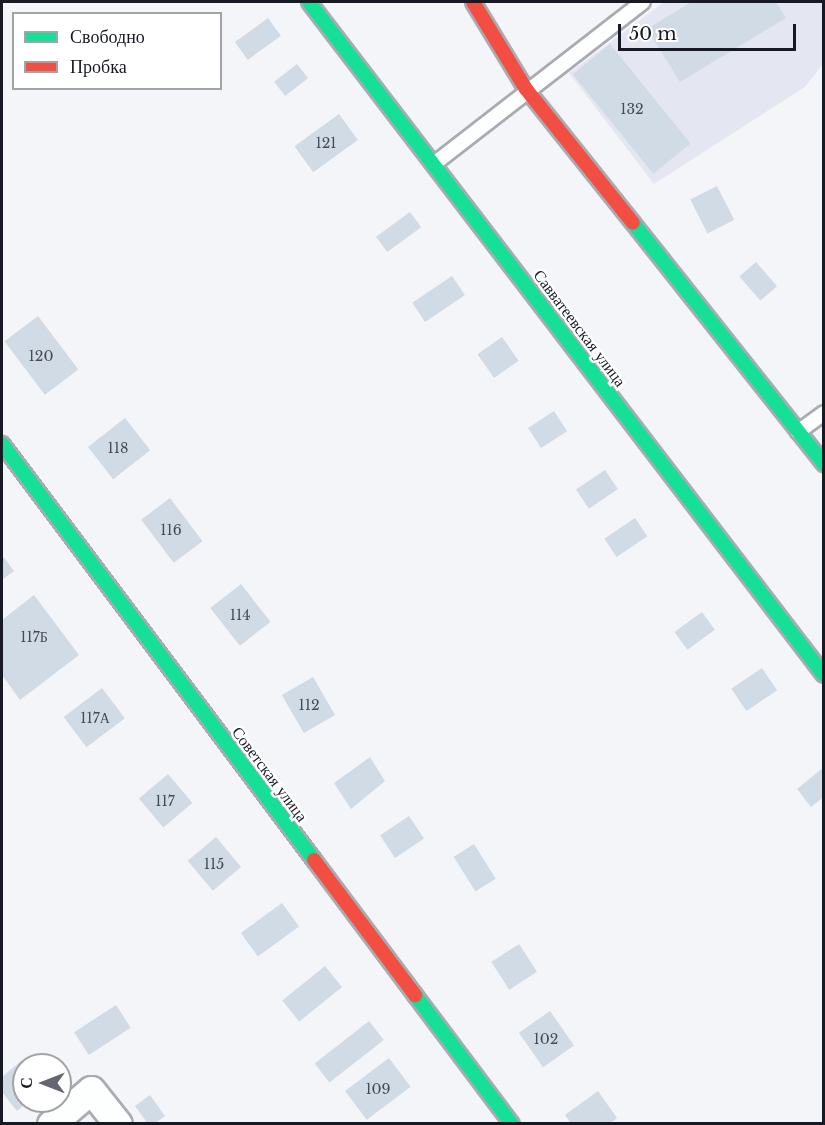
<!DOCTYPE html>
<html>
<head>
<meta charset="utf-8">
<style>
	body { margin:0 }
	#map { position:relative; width:825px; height:1125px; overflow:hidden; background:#f4f5f9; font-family:"Libre Baskerville",serif }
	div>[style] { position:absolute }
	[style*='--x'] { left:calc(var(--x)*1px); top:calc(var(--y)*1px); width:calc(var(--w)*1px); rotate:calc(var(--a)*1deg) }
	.built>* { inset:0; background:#e4e7f1 }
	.building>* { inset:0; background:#d1dbe5; transform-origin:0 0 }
	.roads { filter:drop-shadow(2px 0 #aaabb2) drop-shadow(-2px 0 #aaabb2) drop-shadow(0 2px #aaabb2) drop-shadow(0 -2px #aaabb2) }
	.lane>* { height:14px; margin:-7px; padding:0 7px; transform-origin:7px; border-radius:7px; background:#fdfefe }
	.street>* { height:27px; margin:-13.5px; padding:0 13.5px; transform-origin:13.5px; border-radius:13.5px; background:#fdfefe }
	.fast>* { height:14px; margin:-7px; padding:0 7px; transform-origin:7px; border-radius:7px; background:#16e098 }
	.jam>* { height:14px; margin:-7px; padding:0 7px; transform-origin:7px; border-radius:7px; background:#f24e42 }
	span { translate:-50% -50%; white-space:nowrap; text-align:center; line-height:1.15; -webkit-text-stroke:5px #fff; paint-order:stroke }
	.number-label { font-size:14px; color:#464a54 }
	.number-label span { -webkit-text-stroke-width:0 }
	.street-label { font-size:16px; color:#171a24 }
	.frame { position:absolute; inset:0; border:3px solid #171a24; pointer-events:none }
	.legend { position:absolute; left:12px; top:12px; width:210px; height:78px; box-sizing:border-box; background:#fff; border:2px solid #a2a3a7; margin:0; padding:8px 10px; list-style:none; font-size:18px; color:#171a24 }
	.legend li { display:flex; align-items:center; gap:12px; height:30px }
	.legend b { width:30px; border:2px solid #a2a3a7 }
	.north { position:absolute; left:12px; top:1053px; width:60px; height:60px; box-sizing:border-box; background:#fff; border:2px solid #a2a3a7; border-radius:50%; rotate:270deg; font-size:16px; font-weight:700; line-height:24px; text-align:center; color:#171a24 }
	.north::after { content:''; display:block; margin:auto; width:21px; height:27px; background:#64676f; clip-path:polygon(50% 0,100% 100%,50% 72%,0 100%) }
	.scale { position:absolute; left:618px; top:24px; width:178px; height:27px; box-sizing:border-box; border:3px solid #171a24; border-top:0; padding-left:8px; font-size:18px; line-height:21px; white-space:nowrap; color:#171a24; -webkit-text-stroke:4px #fff; paint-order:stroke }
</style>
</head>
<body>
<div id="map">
	<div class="built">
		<i style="clip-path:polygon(664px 2px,823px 2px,823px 64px,805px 87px,654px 184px,569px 73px)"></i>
	</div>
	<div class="building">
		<i style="clip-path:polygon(691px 2px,776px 2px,786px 18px,680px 82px,647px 29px)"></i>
		<i style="left:268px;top:18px;width:22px;height:41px;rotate:54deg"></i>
		<i style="left:610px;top:44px;width:128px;height:48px;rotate:51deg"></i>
		<i style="left:297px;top:64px;width:18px;height:29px;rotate:52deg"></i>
		<i style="left:339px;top:114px;width:32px;height:55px;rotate:54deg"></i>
		<i style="left:717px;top:186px;width:38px;height:30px;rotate:63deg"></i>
		<i style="left:410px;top:212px;width:19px;height:42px;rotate:54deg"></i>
		<i style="left:756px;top:262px;width:32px;height:22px;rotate:49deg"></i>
		<i style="left:452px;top:276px;width:23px;height:48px;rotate:56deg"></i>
		<i style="left:38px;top:316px;width:67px;height:42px;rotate:53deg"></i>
		<i style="left:502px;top:337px;width:29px;height:30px;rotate:55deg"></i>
		<i style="left:554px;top:411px;width:24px;height:31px;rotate:57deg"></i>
		<i style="left:125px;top:418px;width:41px;height:47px;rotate:52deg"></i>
		<i style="left:605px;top:470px;width:23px;height:35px;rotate:56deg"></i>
		<i style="left:170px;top:498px;width:54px;height:36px;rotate:53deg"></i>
		<i style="left:635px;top:518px;width:22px;height:37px;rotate:56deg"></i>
		<i style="clip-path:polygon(2px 555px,14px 571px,2px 580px)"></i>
		<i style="left:241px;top:584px;width:48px;height:39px;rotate:52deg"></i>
		<i style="clip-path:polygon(34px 595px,79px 655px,20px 700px,2px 675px,2px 620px)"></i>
		<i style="left:702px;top:612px;width:22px;height:34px;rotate:54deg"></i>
		<i style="left:762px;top:668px;width:27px;height:37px;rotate:56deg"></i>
		<i style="left:313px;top:677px;width:44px;height:36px;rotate:60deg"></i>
		<i style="left:102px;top:688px;width:38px;height:48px;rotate:53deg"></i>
		<i style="clip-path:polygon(370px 757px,385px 781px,351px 809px,334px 783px)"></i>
		<i style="clip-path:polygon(824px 767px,824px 797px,811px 807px,797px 789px)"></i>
		<i style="left:168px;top:774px;width:38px;height:38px;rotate:50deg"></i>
		<i style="left:409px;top:816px;width:27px;height:35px;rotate:56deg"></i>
		<i style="left:216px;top:837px;width:39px;height:37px;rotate:50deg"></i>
		<i style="left:474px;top:844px;width:41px;height:24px;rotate:58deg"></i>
		<i style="left:282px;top:903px;width:29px;height:51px;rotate:54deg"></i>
		<i style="left:519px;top:944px;width:33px;height:33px;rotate:57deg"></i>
		<i style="left:325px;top:966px;width:27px;height:55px;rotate:51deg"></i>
		<i style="left:116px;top:1005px;width:27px;height:50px;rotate:57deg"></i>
		<i style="left:550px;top:1011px;width:42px;height:38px;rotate:55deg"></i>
		<i style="left:369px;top:1021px;width:24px;height:69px;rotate:52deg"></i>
		<i style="left:389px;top:1058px;width:36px;height:55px;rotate:53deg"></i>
		<i style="clip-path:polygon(22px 1060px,27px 1065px,24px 1101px,29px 1101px,17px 1111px,2px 1092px,2px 1077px)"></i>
		<i style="clip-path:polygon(598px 1091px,617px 1118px,609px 1124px,571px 1124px,565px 1115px)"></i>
		<i style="clip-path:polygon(150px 1095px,165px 1116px,154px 1124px,148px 1124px,135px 1106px)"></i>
	</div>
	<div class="roads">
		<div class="lane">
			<i style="--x:434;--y:164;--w:264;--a:-37.8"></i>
			<i style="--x:798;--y:432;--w:32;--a:-36"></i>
		</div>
		<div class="street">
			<i style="--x:51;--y:1124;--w:52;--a:-40.4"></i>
			<i style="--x:91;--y:1090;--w:43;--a:51.5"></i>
		</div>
		<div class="fast">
			<i style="--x:309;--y:2;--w:847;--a:52.58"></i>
			<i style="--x:633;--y:223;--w:308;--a:51.6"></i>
			<i style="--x:2;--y:444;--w:520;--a:53.13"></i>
			<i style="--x:415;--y:995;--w:161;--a:53.1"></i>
		</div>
		<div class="jam">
			<i style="--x:473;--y:2;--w:102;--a:58.7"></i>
			<i style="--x:526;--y:89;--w:171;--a:51.4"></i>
			<i style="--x:314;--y:860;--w:169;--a:53.2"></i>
		</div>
	</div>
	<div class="number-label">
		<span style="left:632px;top:109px">132</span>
		<span style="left:326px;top:143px">121</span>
		<span style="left:41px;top:356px">120</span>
		<span style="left:118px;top:448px">118</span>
		<span style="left:171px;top:530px">116</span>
		<span style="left:240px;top:615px">114</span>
		<span style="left:34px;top:637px">117Б</span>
		<span style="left:309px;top:705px">112</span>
		<span style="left:95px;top:718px">117А</span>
		<span style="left:165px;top:801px">117</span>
		<span style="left:214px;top:864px">115</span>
		<span style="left:546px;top:1039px">102</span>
		<span style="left:378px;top:1089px">109</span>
	</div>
	<div class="street-label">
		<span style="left:580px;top:328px;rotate:53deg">Савватеевская улица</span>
		<span style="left:270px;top:774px;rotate:53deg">Советская улица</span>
	</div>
	<div class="frame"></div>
	<ul class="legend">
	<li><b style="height:8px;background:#16e098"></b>Свободно</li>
	<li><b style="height:8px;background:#f24e42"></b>Пробка</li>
	</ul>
	<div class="north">С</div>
	<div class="scale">50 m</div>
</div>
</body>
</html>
